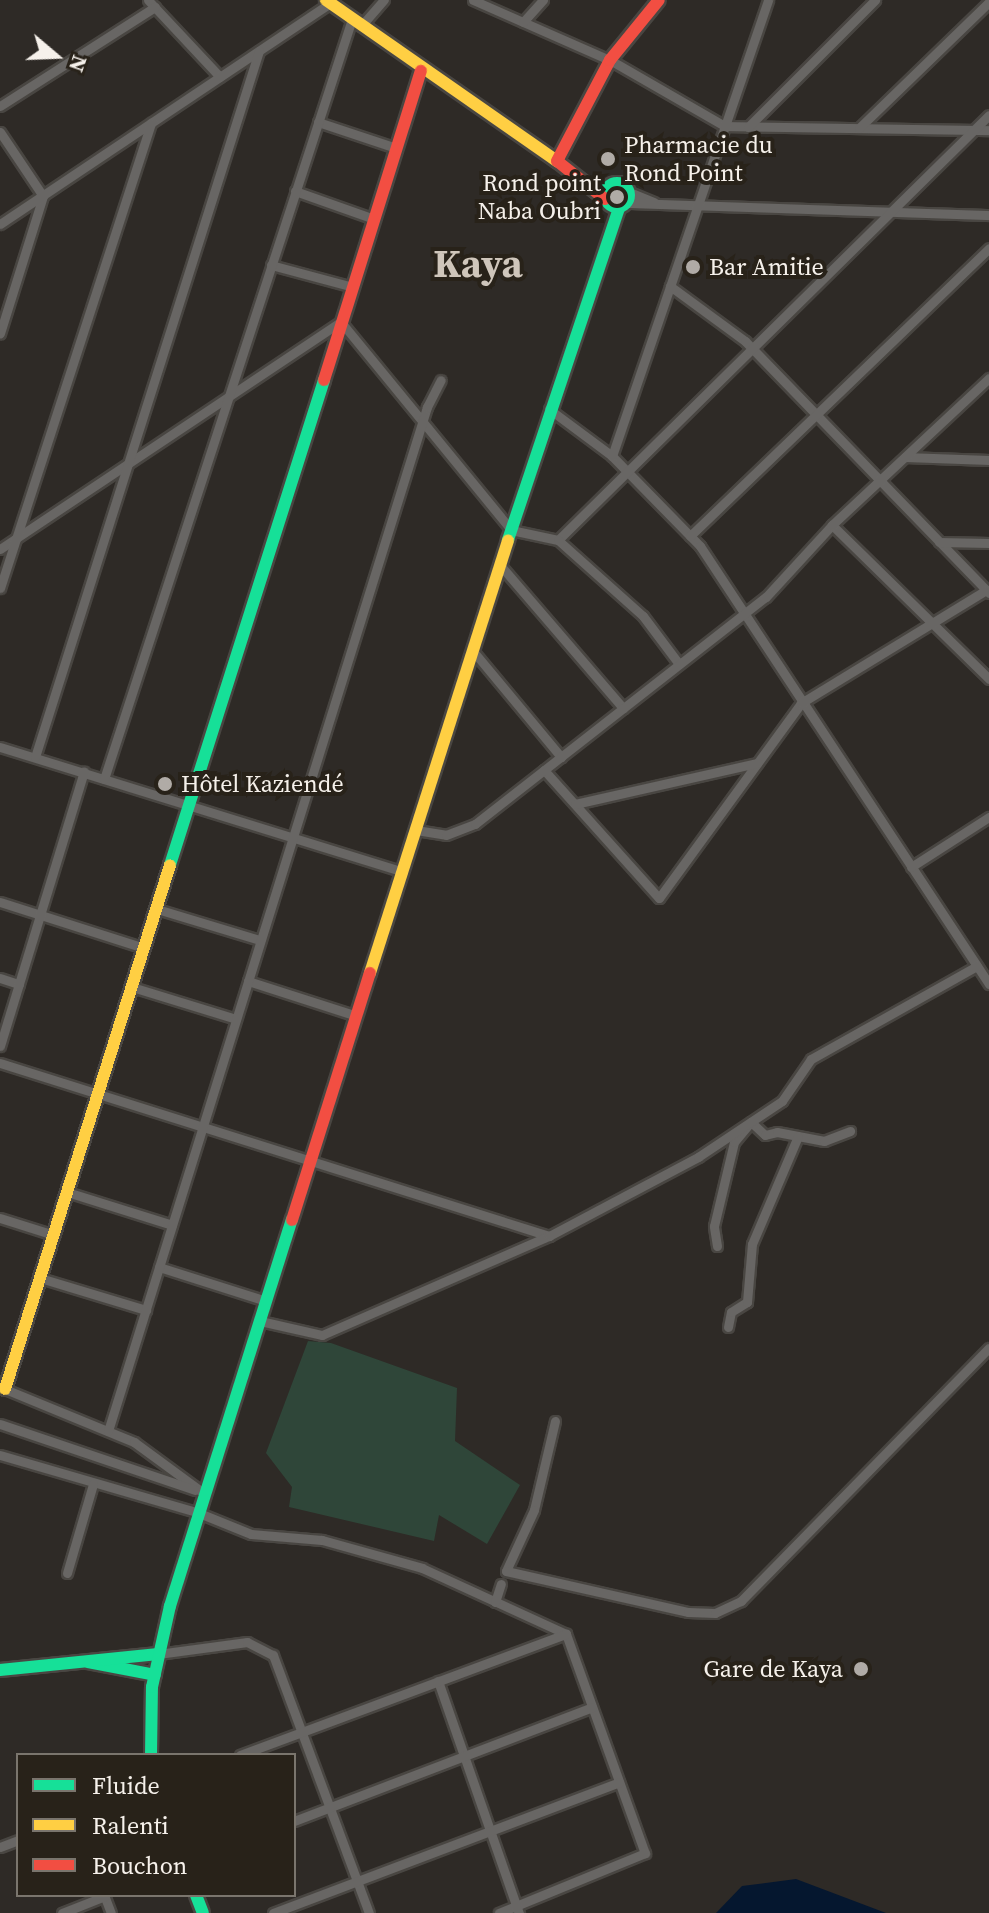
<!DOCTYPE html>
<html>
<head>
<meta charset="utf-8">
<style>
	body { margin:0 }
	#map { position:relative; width:989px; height:1913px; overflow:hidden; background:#2e2a26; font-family:"Source Serif 4",serif }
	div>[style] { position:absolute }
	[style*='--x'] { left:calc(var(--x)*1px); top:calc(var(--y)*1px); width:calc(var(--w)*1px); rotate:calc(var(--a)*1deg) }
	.green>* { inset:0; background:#2f4639 }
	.water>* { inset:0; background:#05172f }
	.roads { filter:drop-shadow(2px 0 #494642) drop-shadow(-2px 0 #494642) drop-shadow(0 2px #494642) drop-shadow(0 -2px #494642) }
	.street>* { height:9px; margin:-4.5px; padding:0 4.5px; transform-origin:4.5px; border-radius:4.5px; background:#686664 }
	.fast>* { height:12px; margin:-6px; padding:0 6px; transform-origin:6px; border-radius:6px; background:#16e098 }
	.fast>.ring { margin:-6px; padding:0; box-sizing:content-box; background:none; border:12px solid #16e098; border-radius:50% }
	.slow>* { height:12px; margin:-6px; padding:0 6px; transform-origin:6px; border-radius:6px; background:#ffcf43 }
	.jam>* { height:12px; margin:-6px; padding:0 6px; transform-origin:6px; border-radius:6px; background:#f24e42 }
	.dots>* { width:22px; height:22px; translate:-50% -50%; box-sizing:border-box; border:4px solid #282219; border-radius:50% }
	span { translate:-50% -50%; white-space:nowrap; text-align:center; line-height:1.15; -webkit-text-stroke:8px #282219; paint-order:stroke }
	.poi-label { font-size:24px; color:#f6f1eb }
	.left { translate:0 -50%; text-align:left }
	.right { translate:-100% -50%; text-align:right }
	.town-label { font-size:40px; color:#cfc6bb; font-weight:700 }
	.legend { position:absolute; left:16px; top:1753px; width:280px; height:144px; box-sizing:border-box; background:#282219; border:2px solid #7a756d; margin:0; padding:10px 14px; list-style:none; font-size:24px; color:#f6f1eb }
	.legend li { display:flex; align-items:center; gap:16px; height:40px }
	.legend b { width:40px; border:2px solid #7a756d }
	.north { position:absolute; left:16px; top:16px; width:80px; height:80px; -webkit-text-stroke:6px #282219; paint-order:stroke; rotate:109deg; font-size:22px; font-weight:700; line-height:32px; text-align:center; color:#f6f1eb }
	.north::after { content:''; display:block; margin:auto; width:28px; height:36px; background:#f6f1eb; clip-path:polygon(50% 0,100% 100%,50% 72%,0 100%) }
</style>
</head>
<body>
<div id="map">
	<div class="green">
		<i style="clip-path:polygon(308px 1341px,331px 1343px,457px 1388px,455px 1441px,520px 1485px,487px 1544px,439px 1515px,434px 1541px,289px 1507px,292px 1487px,266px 1453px)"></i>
	</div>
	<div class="water">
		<i style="clip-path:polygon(796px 1879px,886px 1913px,716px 1913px,742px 1886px)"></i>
	</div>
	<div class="roads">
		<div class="street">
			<i style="--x:148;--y:0;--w:105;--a:46.9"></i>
			<i style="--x:473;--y:0;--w:150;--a:23.7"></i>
			<i style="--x:610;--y:60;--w:133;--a:29.9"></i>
			<i style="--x:725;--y:126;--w:264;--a:0.9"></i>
			<i style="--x:523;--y:22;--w:30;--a:-48"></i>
			<i style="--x:361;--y:26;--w:35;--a:-49"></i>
			<i style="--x:0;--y:106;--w:184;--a:-32.6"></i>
			<i style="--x:318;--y:122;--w:82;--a:18.4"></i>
			<i style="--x:748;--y:127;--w:180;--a:-45"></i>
			<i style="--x:859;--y:128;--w:181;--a:-44.1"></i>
			<i style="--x:0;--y:132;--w:77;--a:56.1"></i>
			<i style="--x:43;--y:196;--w:144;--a:107.4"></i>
			<i style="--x:295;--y:191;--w:84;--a:19.5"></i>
			<i style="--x:629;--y:192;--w:27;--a:22"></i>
			<i style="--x:627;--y:203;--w:362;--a:1.9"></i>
			<i style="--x:0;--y:224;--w:397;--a:-33.8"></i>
			<i style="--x:271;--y:265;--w:85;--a:15"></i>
			<i style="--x:670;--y:286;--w:93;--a:36.3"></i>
			<i style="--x:745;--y:341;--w:351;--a:45.9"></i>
			<i style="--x:549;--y:409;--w:79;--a:36.7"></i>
			<i style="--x:612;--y:456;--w:126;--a:45.6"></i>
			<i style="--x:700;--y:546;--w:525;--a:56.58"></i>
			<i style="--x:612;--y:456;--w:482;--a:-71.1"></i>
			<i style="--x:905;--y:457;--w:84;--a:2"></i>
			<i style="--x:832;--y:525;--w:220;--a:44.4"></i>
			<i style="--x:690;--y:536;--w:415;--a:-43.9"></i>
			<i style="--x:558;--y:540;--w:605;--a:-44.6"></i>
			<i style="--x:939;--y:542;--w:50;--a:1.1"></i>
			<i style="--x:0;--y:549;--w:410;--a:-33.7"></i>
			<i style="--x:341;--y:322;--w:269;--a:50.7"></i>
			<i style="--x:511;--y:530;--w:48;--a:12"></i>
			<i style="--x:558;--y:540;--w:114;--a:41.8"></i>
			<i style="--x:643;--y:616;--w:60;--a:53.1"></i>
			<i style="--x:500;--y:565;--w:189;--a:49.3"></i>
			<i style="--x:0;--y:588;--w:489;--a:-72"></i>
			<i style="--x:473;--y:651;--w:138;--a:50.3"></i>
			<i style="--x:0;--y:747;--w:422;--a:17.2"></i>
			<i style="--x:35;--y:757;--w:741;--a:-72.4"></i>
			<i style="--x:544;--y:770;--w:172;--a:48.1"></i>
			<i style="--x:659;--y:898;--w:241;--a:-53.9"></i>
			<i style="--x:801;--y:703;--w:217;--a:-31.4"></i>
			<i style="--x:104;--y:779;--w:799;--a:-71.93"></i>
			<i style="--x:575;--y:804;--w:187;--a:-12.7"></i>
			<i style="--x:416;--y:830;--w:30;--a:9"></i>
			<i style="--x:446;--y:835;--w:31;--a:-21"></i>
			<i style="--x:475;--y:824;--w:369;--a:-38"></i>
			<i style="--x:766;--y:597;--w:98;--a:-47.5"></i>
			<i style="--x:832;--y:525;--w:215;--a:-43.1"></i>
			<i style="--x:911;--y:867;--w:93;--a:-32.7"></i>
			<i style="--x:0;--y:902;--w:151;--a:17.7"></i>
			<i style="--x:157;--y:909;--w:108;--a:16.8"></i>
			<i style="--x:0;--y:978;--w:20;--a:18"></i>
			<i style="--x:248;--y:981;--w:114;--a:17.8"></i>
			<i style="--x:132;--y:987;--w:109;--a:17.1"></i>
			<i style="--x:0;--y:1046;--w:287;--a:-73"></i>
			<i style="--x:0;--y:1063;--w:576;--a:17.49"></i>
			<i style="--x:67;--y:1192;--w:110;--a:17.4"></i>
			<i style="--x:0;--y:1218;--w:57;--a:17.5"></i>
			<i style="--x:717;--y:1246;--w:20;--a:-99"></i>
			<i style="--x:714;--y:1226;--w:86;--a:-76.6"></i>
			<i style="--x:734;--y:1142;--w:26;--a:-50"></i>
			<i style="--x:751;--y:1122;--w:19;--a:43"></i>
			<i style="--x:765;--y:1135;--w:12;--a:-14"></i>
			<i style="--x:777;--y:1132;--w:48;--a:10.8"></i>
			<i style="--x:824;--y:1141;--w:28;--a:-21"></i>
			<i style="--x:159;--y:1267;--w:112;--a:17.6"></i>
			<i style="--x:40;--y:1278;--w:111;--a:16.8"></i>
			<i style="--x:260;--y:1321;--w:64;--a:12.7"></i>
			<i style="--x:322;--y:1335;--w:248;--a:-23.6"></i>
			<i style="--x:549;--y:1236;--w:169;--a:-27.9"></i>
			<i style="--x:698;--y:1157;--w:101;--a:-33.7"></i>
			<i style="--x:782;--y:1101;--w:51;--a:-55.4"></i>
			<i style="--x:811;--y:1059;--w:190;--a:-29.3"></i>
			<i style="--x:728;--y:1327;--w:15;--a:-79"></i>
			<i style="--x:731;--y:1312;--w:19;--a:-32"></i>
			<i style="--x:747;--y:1302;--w:58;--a:-85.1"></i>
			<i style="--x:752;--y:1244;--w:117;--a:-66.9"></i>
			<i style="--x:0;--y:1387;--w:145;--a:22.3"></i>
			<i style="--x:134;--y:1442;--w:84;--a:36.3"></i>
			<i style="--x:555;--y:1421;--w:91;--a:103.3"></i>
			<i style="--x:534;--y:1510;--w:67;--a:114.7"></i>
			<i style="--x:506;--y:1571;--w:187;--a:12.7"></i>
			<i style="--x:688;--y:1612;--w:27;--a:2"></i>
			<i style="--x:715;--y:1613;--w:29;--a:-25"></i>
			<i style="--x:741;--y:1601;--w:354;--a:-45.6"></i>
			<i style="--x:0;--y:1424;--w:206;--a:18.7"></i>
			<i style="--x:108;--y:1431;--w:1073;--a:-72.7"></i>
			<i style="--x:427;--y:407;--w:30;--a:-63"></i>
			<i style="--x:0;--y:1455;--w:207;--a:16.2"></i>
			<i style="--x:199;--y:1513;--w:56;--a:22"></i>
			<i style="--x:251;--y:1534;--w:71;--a:4.8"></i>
			<i style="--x:322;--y:1540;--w:104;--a:15.6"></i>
			<i style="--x:422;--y:1568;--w:158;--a:24.6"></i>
			<i style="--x:566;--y:1634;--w:233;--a:70.2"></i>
			<i style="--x:645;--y:1853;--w:158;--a:157.7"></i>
			<i style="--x:67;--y:1573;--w:93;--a:-73.7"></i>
			<i style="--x:495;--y:1602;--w:19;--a:-72"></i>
			<i style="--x:158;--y:1654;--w:90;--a:-7.7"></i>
			<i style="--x:247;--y:1642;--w:29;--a:27"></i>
			<i style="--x:273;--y:1655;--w:275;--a:69.6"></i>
			<i style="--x:438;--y:1681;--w:246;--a:70.8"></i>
			<i style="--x:240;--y:1755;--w:348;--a:-20.4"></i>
			<i style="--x:294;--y:1821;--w:319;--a:-20.9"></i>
			<i style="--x:0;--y:1847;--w:19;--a:-21"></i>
			<i style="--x:104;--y:1895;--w:19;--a:69"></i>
			<i style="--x:62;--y:1913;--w:46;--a:-21.6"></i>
			<i style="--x:273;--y:1913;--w:370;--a:-20.7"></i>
		</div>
		<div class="fast">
			<i class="ring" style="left:605px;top:183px;width:12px;height:12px"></i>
			<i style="--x:508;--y:540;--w:350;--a:-71.5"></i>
			<i style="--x:170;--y:865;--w:509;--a:-72.38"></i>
			<i style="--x:88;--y:1662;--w:68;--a:11"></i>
			<i style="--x:0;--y:1670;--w:159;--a:-5.8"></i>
			<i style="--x:151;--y:1755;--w:68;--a:-89.2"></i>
			<i style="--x:152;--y:1687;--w:83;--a:-77.5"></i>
			<i style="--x:170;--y:1606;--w:405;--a:-72.5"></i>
			<i style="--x:196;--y:1895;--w:19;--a:69"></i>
		</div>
		<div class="slow">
			<i style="--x:326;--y:0;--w:282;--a:34.9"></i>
			<i style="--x:370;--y:973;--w:454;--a:-72.3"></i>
			<i style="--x:5;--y:1389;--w:549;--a:-72.52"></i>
		</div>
		<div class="jam">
			<i style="--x:605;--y:199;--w:61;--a:-141.6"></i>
			<i style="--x:557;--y:161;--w:114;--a:-62.3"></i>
			<i style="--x:610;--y:60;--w:77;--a:-50.8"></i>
			<i style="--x:324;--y:380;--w:324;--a:-72.6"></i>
			<i style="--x:292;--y:1220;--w:259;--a:-72.5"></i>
		</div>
	</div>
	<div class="dots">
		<i style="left:608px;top:159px;background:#b0aba6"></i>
		<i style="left:617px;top:197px;background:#b0aba6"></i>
		<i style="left:693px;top:267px;background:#b0aba6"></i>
		<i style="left:165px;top:784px;background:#b0aba6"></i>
		<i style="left:861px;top:1669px;background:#b0aba6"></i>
	</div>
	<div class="poi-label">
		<span class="left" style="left:624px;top:159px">Pharmacie du<br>Rond Point</span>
		<span class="right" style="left:601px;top:197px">Rond point<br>Naba Oubri</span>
		<span class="left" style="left:709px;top:267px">Bar Amitie</span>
		<span class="left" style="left:181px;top:784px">Hôtel Kaziendé</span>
		<span class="right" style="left:843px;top:1669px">Gare de Kaya</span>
	</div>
	<div class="town-label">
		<span style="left:478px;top:263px">Kaya</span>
	</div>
	<ul class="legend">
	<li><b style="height:10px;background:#16e098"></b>Fluide</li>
	<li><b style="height:10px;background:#ffcf43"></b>Ralenti</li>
	<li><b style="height:10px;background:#f24e42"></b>Bouchon</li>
	</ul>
	<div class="north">N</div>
</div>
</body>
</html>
